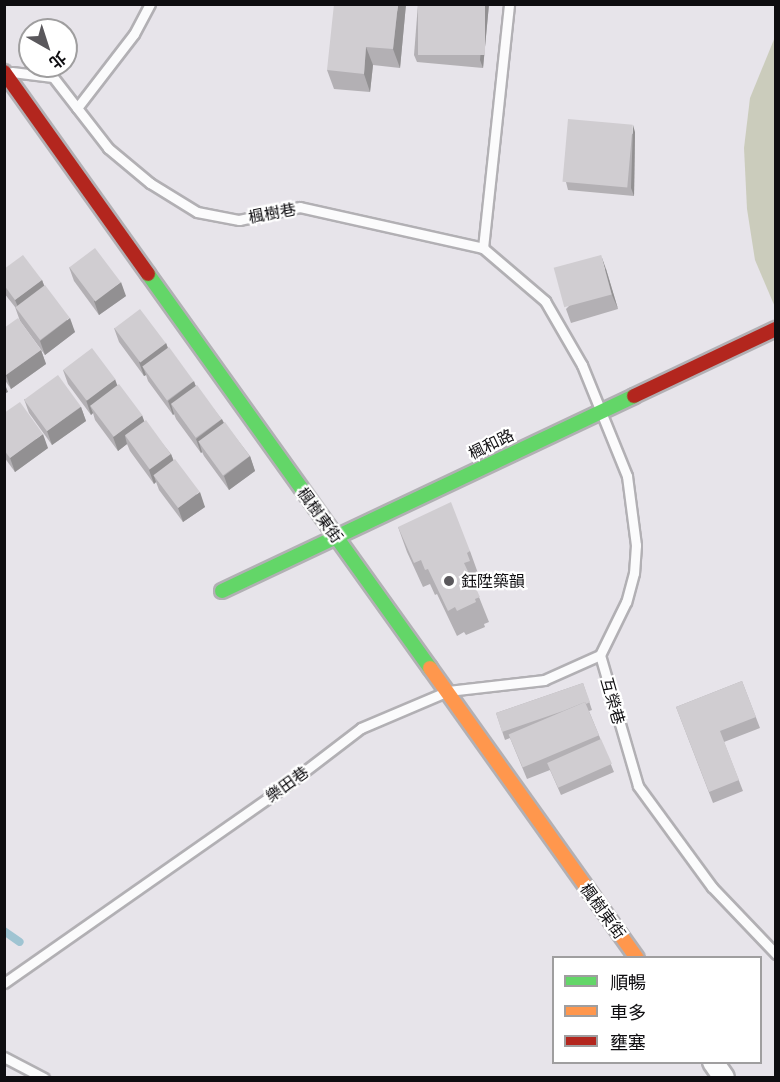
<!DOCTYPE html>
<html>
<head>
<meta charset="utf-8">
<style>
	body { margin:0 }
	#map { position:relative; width:780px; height:1082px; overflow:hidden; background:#e7e4ea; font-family:"Asap Condensed","Noto Sans TC",sans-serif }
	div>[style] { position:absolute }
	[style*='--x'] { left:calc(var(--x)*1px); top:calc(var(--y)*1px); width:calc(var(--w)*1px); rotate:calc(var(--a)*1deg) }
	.green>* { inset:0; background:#cbccbc }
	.stream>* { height:8px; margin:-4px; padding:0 4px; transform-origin:4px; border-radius:4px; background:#9fc4d2 }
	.roads { filter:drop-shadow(2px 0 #b2b0b4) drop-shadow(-2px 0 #b2b0b4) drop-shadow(0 2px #b2b0b4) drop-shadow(0 -2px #b2b0b4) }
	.lane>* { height:9px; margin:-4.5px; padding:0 4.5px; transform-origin:4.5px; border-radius:4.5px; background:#fbfbfc }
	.street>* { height:20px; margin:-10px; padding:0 10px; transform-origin:10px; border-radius:10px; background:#fbfbfc }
	.fast>* { height:14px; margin:-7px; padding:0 7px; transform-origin:7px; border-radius:7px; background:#63d668 }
	.slow>* { height:14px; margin:-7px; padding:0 7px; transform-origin:7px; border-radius:7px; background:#ff974d }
	.jam>* { height:14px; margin:-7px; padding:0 7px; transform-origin:7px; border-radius:7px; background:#b3261e }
	.wall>* { inset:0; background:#b3b0b4 }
	.shaded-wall>* { inset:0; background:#929092 }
	.building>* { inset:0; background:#d0cdd1; transform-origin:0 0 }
	.dots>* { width:16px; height:16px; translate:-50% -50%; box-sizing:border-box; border:3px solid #fff; border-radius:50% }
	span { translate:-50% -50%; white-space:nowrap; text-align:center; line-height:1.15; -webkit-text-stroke:4.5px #fff; paint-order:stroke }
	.street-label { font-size:16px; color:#0e0d10 }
	.poi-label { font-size:16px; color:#0e0d10 }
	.left { translate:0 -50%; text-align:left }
	.frame { position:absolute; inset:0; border:6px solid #0e0d10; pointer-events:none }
	.legend { position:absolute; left:552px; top:956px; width:210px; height:108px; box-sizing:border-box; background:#fff; border:2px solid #9f9e9f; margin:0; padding:8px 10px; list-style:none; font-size:18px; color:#0e0d10 }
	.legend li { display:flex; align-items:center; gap:12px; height:30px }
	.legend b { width:30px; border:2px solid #9f9e9f }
	.north { position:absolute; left:18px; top:18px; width:60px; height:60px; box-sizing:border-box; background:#fff; border:2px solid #9f9e9f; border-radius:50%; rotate:141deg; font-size:16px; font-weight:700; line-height:24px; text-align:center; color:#0e0d10 }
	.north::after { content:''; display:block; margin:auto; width:21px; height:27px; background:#5a585c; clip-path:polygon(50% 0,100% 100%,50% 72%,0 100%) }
</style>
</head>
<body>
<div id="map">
	<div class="green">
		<i style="clip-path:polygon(775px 37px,776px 307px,775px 307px,755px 260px,747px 209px,744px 148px,750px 98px)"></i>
	</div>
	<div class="stream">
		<i style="--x:4;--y:931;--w:19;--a:35"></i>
	</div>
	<div class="roads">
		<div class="lane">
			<i style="--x:12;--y:72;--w:41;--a:7"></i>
			<i style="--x:53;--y:77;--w:90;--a:52.2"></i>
			<i style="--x:108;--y:148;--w:55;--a:39.8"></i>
			<i style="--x:150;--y:183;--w:55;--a:31.7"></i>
			<i style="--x:197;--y:212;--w:43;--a:10.8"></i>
			<i style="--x:239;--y:220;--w:62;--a:-12"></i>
			<i style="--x:300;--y:207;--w:188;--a:12.6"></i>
			<i style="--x:483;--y:248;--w:82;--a:40.5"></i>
			<i style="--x:545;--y:301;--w:74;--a:60"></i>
			<i style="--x:582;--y:365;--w:120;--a:67.9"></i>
			<i style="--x:627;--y:476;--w:70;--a:82.6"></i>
			<i style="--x:636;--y:545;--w:28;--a:94"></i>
			<i style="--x:634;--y:573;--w:30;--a:105"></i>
			<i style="--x:626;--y:602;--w:59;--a:116.1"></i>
			<i style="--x:600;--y:655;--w:136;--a:73.8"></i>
			<i style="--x:638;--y:786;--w:125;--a:53.8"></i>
			<i style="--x:712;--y:887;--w:93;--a:46.3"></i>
			<i style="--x:77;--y:108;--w:93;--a:-52.4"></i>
			<i style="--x:134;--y:34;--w:34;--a:-62"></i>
			<i style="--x:483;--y:248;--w:245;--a:-83.9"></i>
			<i style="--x:4;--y:983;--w:337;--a:-35"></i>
			<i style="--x:280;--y:790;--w:102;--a:-37.4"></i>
			<i style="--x:361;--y:728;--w:95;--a:-23"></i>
			<i style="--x:448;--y:691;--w:97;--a:-6.5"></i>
			<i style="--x:544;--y:680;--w:61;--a:-24.1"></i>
			<i style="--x:4;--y:1057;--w:45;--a:27.7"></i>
		</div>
		<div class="street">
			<i style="--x:713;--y:1062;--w:19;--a:55"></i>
		</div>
		<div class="fast">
			<i style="--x:148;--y:274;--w:485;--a:54.4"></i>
			<i style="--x:222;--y:591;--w:456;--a:-25.3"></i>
		</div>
		<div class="slow">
			<i style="--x:430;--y:668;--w:356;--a:54.5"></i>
		</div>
		<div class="jam">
			<i style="--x:4;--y:72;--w:248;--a:54.5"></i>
			<i style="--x:634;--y:396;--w:157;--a:-25.3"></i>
		</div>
	</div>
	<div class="wall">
		<i style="clip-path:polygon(406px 4px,400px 68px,373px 65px,370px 92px,334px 89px,327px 70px)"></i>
		<i style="clip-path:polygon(418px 4px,489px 4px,483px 68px,417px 62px,414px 55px)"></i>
		<i style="clip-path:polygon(635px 132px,634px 196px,568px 190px,566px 182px)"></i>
		<i style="clip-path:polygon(69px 267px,126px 296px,99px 315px,74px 281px)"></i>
		<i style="clip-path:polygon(4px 269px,42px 280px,44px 285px,75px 332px,45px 355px,20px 321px,15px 307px,4px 293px)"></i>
		<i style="clip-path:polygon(606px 269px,618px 309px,571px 323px,566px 309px)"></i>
		<i style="clip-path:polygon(4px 328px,41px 350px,46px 364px,11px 389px,4px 379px)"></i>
		<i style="clip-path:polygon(114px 328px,166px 343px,168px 348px,196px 386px,250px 456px,255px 471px,229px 490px,204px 456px,202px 452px,201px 453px,176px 419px,174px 414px,173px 415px,148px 381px,146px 375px,144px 376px,119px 342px)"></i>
		<i style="clip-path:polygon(63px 370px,118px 385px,145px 422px,171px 454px,174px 461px,205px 507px,183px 522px,159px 490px,156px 482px,154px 484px,130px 451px,127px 444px,118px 451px,95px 420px,93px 413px,91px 415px,68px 384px)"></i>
		<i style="clip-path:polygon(24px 399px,81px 407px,86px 421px,52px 445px,29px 413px)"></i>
		<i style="clip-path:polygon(4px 413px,48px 448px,15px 472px,4px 457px)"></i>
		<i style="clip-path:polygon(398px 527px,470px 551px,479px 576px,477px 577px,479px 586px,475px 587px,489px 622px,484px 624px,485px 627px,466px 635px,464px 632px,457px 636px,437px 594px,435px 595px,430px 584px,423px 587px,407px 552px)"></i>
		<i style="clip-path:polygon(742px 681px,760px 728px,724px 742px,743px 791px,713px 803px,676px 707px)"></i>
		<i style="clip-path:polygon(583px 683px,592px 710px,589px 711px,614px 772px,561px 795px,550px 770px,527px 779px,510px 738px,505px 740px,496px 713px)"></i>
	</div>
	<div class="shaded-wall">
		<i style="clip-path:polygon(398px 4px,406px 4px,400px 68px,393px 49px)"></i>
		<i style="clip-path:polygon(485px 4px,489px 4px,483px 68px,480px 60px)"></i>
		<i style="clip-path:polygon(366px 47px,373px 65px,370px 92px,364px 74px)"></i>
		<i style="clip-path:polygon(633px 125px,635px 132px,634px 196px,631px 188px)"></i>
		<i style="clip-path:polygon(601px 255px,606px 269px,618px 309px,612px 295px)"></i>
		<i style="clip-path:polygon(42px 280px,47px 294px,21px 314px,15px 300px)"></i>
		<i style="clip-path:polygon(121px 282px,126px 296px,99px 315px,94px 301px)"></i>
		<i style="clip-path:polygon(70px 318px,75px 332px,45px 355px,40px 341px)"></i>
		<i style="clip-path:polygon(166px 343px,171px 357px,143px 367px,146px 375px,144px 376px,139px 362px)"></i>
		<i style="clip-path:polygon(41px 350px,46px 364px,11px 389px,6px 375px)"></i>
		<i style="clip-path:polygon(115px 379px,120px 393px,90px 406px,93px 413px,91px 415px,86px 400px)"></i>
		<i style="clip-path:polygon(194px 381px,199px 396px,171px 404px,174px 414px,173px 415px,168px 401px)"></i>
		<i style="clip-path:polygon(4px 382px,8px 392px,4px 394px)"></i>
		<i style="clip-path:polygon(81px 407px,86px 421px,52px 445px,47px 431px)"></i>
		<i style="clip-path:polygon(142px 415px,147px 429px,125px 436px,127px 444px,118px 451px,113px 437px)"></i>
		<i style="clip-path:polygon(222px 419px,227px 433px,199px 442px,202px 452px,201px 453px,196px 439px)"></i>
		<i style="clip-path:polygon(43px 434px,48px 448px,15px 472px,10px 458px)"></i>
		<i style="clip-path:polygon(171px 454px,176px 468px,154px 476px,156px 482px,154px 484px,149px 470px)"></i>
		<i style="clip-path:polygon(250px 456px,255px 471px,229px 490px,224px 476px)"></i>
		<i style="clip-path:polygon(200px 492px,205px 507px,183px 522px,178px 508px)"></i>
	</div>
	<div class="building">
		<i style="clip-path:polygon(334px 4px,398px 4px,393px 49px,366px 47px,364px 74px,327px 70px)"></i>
		<i style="left:418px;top:4px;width:67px;height:51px"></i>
		<i style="left:568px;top:119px;width:65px;height:63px;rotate:5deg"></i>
		<i style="left:95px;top:248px;width:43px;height:32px;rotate:53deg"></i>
		<i style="clip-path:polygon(23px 255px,42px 280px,15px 300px,4px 285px,4px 269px)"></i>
		<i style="left:601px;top:255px;width:41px;height:49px;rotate:75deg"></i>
		<i style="left:45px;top:285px;width:41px;height:37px;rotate:53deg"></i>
		<i style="left:140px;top:309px;width:43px;height:32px;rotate:53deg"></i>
		<i style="clip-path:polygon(18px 318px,41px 350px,6px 375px,4px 372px,4px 328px)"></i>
		<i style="left:169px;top:347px;width:42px;height:33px;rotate:54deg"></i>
		<i style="left:92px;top:348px;width:39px;height:36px;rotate:53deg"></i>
		<i style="left:58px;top:375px;width:39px;height:42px;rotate:54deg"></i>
		<i style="left:119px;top:384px;width:39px;height:36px;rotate:53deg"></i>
		<i style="left:197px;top:385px;width:42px;height:32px;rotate:54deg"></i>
		<i style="clip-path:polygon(20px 402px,43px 434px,10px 458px,4px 450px,4px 413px)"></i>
		<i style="left:146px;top:420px;width:42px;height:26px;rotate:54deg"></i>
		<i style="left:225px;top:422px;width:42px;height:33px;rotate:54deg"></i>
		<i style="left:175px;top:459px;width:41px;height:27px;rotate:53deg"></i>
		<i style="clip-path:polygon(451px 502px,470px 551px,467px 553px,470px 561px,464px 563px,480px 597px,475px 599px,476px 602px,457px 611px,455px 607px,448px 611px,428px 569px,425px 570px,421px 560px,414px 563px,398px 527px)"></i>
		<i style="clip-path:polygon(742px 681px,756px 717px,720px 731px,739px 780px,709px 792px,676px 707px)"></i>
		<i style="clip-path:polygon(583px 683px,590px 702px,586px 704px,585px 702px,563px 711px,502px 732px,496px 713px)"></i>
		<i style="left:585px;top:702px;width:36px;height:83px;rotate:67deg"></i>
		<i style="left:601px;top:739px;width:27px;height:59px;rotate:66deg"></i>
	</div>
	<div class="dots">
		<i style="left:449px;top:581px;background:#5a585c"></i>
	</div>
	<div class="street-label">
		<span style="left:272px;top:213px;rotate:-11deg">楓樹巷</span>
		<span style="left:491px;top:444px;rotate:-26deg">楓和路</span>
		<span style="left:320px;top:515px;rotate:54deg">楓樹東街</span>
		<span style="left:613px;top:701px;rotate:74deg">互榮巷</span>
		<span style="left:287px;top:784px;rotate:-36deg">樂田巷</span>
		<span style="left:603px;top:911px;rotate:54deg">楓樹東街</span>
	</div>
	<div class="poi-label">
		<span class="left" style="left:461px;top:581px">鈺陞築韻</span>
	</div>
	<div class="frame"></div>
	<ul class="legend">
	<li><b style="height:8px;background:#63d668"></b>順暢</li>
	<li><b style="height:8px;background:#ff974d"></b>車多</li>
	<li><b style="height:8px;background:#b3261e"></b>壅塞</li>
	</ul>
	<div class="north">北</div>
</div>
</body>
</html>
